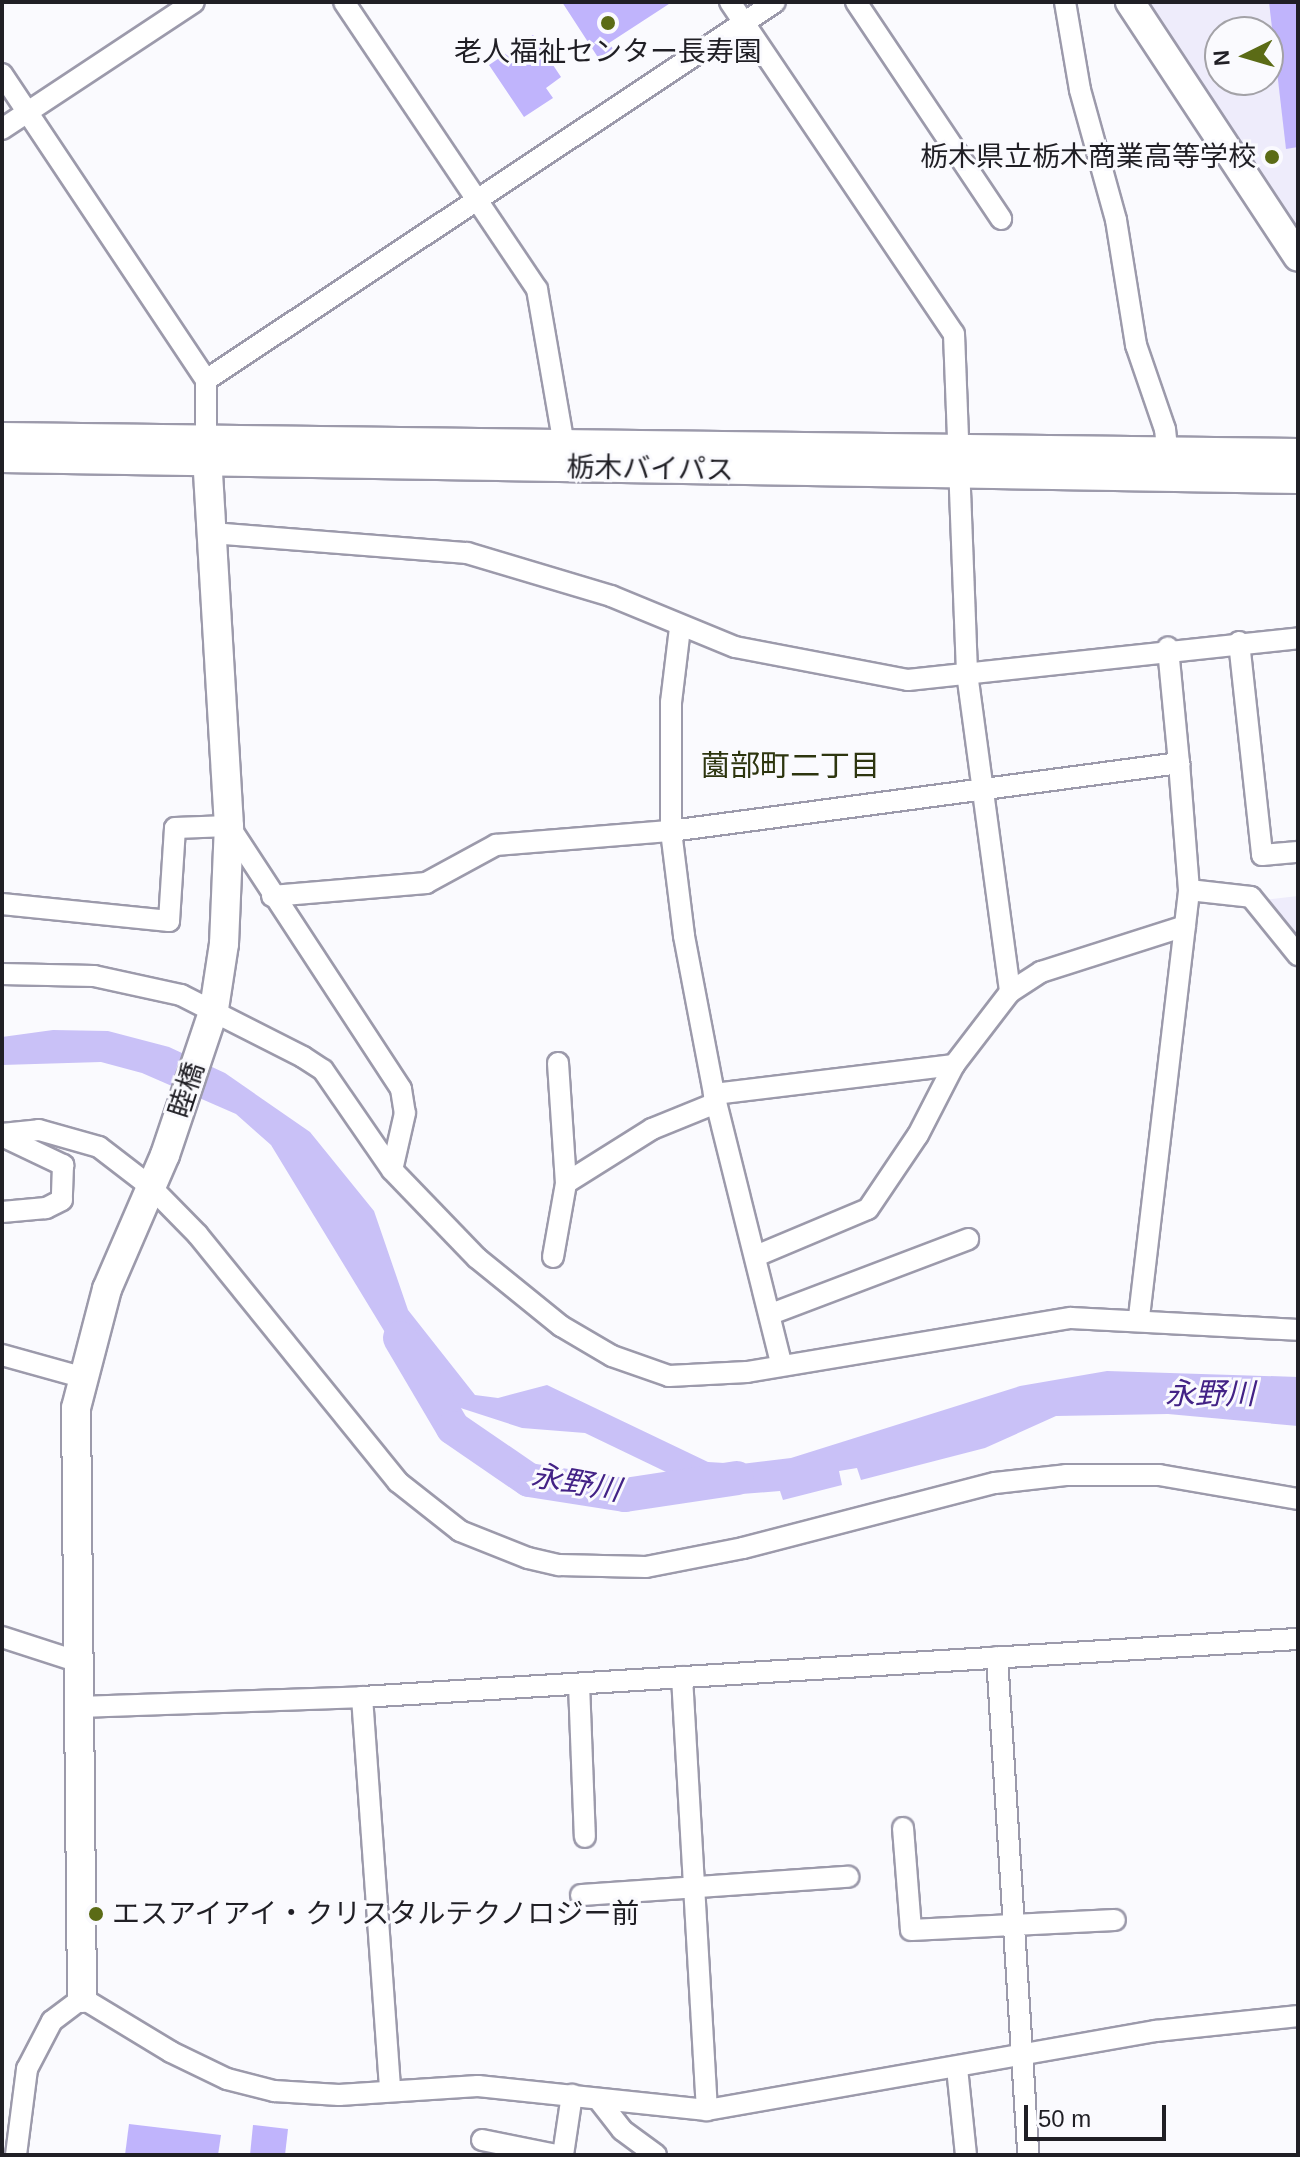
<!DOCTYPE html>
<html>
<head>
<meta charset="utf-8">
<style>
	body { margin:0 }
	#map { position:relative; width:1300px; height:2157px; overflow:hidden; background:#fafafe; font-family:Helvetica,"Noto Sans JP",sans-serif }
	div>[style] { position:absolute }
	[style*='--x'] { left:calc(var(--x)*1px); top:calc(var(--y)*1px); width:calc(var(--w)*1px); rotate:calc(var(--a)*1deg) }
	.built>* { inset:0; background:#eeecfb }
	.water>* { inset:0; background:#c9c1f7 }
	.river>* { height:34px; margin:-17px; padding:0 17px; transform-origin:17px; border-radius:17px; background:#c9c1f7 }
	.building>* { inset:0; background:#c0b4fc }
	.roads { filter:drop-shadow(2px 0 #9c9aab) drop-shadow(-2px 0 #9c9aab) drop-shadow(0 2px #9c9aab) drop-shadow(0 -2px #9c9aab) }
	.street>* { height:20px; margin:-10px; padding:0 10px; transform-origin:10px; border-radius:10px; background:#fff }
	.secondary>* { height:28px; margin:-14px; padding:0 14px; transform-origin:14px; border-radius:14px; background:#fff }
	.dots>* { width:22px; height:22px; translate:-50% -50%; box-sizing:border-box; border:4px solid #fafafe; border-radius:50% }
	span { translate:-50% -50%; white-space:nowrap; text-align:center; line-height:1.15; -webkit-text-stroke:6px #fafafe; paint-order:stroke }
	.poi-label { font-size:28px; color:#201f25 }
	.right { translate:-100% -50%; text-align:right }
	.left { translate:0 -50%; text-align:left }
	.street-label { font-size:28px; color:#201f25 }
	.neighbourhood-label { font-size:30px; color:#2d350f }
	.water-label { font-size:30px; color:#432286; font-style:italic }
	.frame { position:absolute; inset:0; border:4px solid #201f25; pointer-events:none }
	.north { position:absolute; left:1204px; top:16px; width:80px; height:80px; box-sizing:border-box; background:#fafafe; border:2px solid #a3a2a7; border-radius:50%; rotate:265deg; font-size:22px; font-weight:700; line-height:32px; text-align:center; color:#201f25 }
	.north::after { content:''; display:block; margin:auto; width:28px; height:36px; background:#5b6b16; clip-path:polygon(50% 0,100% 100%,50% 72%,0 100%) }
	.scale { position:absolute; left:1024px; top:2105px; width:142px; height:36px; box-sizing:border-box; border:4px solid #201f25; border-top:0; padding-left:10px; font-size:24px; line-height:28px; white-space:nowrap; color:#201f25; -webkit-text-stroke:6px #fafafe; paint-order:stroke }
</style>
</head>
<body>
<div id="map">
	<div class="built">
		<i style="clip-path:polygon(evenodd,1143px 2px,1298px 2px,1298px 233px,1143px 2px,1220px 32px,1268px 32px,1268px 80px,1220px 80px,1220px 32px)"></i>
		<i style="clip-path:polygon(1298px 896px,1298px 942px,1264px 900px)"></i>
	</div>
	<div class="water">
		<i style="clip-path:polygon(53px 1030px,108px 1031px,169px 1047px,225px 1073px,310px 1132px,374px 1211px,408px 1310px,475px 1395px,498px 1398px,547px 1385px,708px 1462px,741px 1464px,791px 1458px,1020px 1386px,1107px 1371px,1298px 1377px,1298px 1426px,1168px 1414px,1056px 1416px,985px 1448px,861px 1480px,857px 1468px,839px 1471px,842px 1485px,783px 1500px,780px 1491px,716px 1496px,585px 1433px,522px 1428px,442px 1402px,400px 1357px,271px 1145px,236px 1114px,142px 1073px,101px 1062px,2px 1065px,2px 1037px)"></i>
	</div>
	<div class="river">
		<i style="--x:400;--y:1338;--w:104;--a:59.5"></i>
		<i style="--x:453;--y:1428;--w:92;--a:34.4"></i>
		<i style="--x:529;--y:1480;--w:97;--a:8.9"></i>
		<i style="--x:625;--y:1495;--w:113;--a:-8.6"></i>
	</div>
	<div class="building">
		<i style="clip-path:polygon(562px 2px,672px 2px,609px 43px,613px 49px,599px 59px)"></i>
		<i style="clip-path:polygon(1269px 2px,1298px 2px,1298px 147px,1286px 149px)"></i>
		<i style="clip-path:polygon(533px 35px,561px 77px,546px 88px,553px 98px,524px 117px,489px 65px)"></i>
		<i style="clip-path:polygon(129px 2124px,221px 2135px,218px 2155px,125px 2155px)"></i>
		<i style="clip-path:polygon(253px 2125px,288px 2129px,285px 2155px,250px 2155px)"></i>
	</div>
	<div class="roads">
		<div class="street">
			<i style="--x:344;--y:2;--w:346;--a:56.1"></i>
			<i style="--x:537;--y:289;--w:158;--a:80.2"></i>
			<i style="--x:730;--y:2;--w:400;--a:56"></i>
			<i style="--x:954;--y:334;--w:339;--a:87.8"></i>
			<i style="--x:967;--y:673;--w:322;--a:82.3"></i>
			<i style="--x:856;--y:2;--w:261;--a:56.2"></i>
			<i style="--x:1065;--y:2;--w:89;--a:80.3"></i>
			<i style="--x:1080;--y:90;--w:135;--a:74.5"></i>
			<i style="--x:1116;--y:220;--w:127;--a:80.9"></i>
			<i style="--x:1136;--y:345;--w:89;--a:71"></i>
			<i style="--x:1165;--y:429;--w:36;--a:84"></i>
			<i style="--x:2;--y:74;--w:368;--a:56.3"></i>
			<i style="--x:2;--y:129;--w:230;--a:-33.5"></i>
			<i style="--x:206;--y:440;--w:60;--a:-90"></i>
			<i style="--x:206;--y:380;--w:683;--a:-33.6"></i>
			<i style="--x:212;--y:533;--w:256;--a:4.5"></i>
			<i style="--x:467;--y:553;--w:150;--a:16.6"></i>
			<i style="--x:611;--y:596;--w:134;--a:22.4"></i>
			<i style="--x:735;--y:647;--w:176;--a:10.8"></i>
			<i style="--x:908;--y:680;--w:392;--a:-6.1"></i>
			<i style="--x:680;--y:628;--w:75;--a:96.9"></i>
			<i style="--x:671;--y:702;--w:129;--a:90"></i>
			<i style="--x:671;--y:831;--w:106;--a:82.9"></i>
			<i style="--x:684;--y:936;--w:161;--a:79.2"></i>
			<i style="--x:714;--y:1094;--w:277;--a:76"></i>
			<i style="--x:1239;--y:642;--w:214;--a:83.8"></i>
			<i style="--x:1262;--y:855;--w:36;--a:-5"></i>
			<i style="--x:1189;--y:890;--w:62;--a:6.4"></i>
			<i style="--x:1251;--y:897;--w:75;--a:51"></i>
			<i style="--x:272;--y:896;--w:155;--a:-4.8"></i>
			<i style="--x:426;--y:883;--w:80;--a:-28.5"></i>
			<i style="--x:496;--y:845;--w:176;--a:-4.6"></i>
			<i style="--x:671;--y:831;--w:513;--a:-7.62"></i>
			<i style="--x:1179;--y:763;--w:116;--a:-95.5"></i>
			<i style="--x:2;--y:904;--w:168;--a:5.8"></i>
			<i style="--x:169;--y:921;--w:93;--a:-86.3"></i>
			<i style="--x:175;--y:828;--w:54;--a:-2.1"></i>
			<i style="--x:229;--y:826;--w:314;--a:56.8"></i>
			<i style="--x:401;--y:1089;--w:24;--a:81"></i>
			<i style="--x:405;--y:1113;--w:58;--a:102.8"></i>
			<i style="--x:2;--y:974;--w:92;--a:1.2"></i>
			<i style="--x:94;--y:976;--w:89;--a:12.3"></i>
			<i style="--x:181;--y:995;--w:137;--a:26.9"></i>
			<i style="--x:303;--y:1057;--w:24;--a:33"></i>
			<i style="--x:323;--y:1070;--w:121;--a:55.4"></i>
			<i style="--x:392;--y:1170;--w:122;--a:46"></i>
			<i style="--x:477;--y:1258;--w:108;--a:39"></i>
			<i style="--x:561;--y:1326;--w:59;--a:30.5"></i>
			<i style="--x:612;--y:1356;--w:60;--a:19.3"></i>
			<i style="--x:669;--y:1376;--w:78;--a:-2.9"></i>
			<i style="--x:747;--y:1372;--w:328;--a:-9.5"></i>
			<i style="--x:1071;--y:1318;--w:227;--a:3"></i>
			<i style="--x:558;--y:1063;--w:120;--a:86.2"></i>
			<i style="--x:714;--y:1094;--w:242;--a:-6.9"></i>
			<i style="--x:2;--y:1134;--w:37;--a:-6"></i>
			<i style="--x:39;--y:1130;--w:62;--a:15.8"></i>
			<i style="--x:99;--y:1147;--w:66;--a:37.6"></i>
			<i style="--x:151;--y:1187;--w:67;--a:45.6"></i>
			<i style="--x:198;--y:1235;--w:318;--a:51"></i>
			<i style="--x:398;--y:1482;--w:79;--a:38.3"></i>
			<i style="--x:460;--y:1531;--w:73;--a:21.7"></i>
			<i style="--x:528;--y:1558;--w:32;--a:13"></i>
			<i style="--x:559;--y:1565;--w:87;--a:1.3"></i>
			<i style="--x:646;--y:1567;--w:99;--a:-11.1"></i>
			<i style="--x:743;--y:1548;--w:260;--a:-14.5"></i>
			<i style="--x:995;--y:1483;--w:71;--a:-6.4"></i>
			<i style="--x:1066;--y:1475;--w:93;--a:0"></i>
			<i style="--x:1159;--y:1475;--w:141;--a:9.8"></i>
			<i style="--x:2;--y:1136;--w:68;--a:25.4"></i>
			<i style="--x:63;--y:1165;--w:35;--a:92"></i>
			<i style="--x:62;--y:1200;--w:18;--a:153"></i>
			<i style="--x:46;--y:1208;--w:44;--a:174.8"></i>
			<i style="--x:756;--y:1256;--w:121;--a:-22.8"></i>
			<i style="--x:868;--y:1209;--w:89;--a:-56"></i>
			<i style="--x:918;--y:1135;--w:79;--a:-62.8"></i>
			<i style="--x:954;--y:1065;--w:92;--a:-52.5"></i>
			<i style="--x:1010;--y:992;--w:37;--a:-33"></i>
			<i style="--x:1041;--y:972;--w:151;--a:-17.7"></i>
			<i style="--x:553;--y:1257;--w:75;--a:-80"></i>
			<i style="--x:566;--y:1183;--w:102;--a:-32.1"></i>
			<i style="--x:652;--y:1129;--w:69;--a:-22.1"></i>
			<i style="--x:771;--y:1314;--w:211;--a:-20.8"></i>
			<i style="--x:1139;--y:1317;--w:430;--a:-83.3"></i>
			<i style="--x:1189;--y:890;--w:127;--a:-94.5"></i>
			<i style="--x:2;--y:1355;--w:82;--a:15.6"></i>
			<i style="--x:2;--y:1637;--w:84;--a:18"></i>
			<i style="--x:997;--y:1657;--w:499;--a:86.4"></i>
			<i style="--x:682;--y:1677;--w:434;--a:86.7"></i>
			<i style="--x:579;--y:1684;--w:153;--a:87.8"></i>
			<i style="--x:362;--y:1697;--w:395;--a:85.9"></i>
			<i style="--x:82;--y:1707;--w:280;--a:-2"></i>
			<i style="--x:362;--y:1697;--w:938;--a:-3.55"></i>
			<i style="--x:903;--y:1828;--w:102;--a:85.5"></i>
			<i style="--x:911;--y:1930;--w:204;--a:-2.8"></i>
			<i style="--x:581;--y:1895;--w:268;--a:-3.9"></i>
			<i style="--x:957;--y:2068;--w:87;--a:84.1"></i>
			<i style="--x:598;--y:2099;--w:39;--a:52"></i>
			<i style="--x:622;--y:2130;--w:42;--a:36.3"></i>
			<i style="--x:482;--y:2140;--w:76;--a:11.5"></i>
			<i style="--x:16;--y:2155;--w:87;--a:-82.7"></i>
			<i style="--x:27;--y:2069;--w:54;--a:-62.5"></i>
			<i style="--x:52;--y:2021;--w:38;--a:-37"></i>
			<i style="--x:82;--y:1998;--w:104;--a:31.2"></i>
			<i style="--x:171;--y:2052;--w:62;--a:25.7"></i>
			<i style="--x:227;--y:2079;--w:49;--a:14.3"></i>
			<i style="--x:274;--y:2091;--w:65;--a:3.5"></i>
			<i style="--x:339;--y:2095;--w:139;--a:-3.7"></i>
			<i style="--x:478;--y:2086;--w:230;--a:6"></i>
			<i style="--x:707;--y:2110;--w:456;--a:-10"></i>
			<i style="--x:1156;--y:2031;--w:143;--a:-6"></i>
			<i style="--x:563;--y:2155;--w:61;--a:-81.5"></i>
		</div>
		<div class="secondary">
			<i style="--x:1130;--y:2;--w:305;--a:56.6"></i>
			<i style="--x:2;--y:437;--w:1296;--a:0.71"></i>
			<i style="--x:2;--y:458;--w:1296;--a:0.93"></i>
			<i style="--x:82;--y:1998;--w:590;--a:-90.58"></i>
			<i style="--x:76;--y:1408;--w:123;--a:-75.4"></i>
			<i style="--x:107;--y:1289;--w:146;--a:-66.6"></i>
			<i style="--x:165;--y:1155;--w:154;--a:-71.4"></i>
			<i style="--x:214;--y:1009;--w:66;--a:-81.3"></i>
			<i style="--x:224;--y:944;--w:118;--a:-87.6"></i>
			<i style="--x:229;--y:826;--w:387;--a:-93.4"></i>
		</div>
	</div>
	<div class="dots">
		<i style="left:608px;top:23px;background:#5b6b16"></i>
		<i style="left:1272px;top:157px;background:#5b6b16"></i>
		<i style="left:96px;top:1914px;background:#5b6b16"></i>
	</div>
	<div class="poi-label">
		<span style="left:608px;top:52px">老人福祉センター長寿園</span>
		<span class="right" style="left:1256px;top:157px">栃木県立栃木商業高等学校</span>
		<span class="left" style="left:112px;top:1914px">エスアイアイ・クリスタルテクノロジー前</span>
	</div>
	<div class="street-label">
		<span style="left:650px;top:469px;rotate:1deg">栃木バイパス</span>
		<span style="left:187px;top:1090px;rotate:-72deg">睦橋</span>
	</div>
	<div class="neighbourhood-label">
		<span style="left:790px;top:766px">薗部町二丁目</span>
	</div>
	<div class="water-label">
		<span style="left:1210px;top:1394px">永野川</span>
		<span style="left:576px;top:1483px;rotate:10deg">永野川</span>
	</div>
	<div class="frame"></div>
	<div class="north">N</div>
	<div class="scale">50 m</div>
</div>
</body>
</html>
